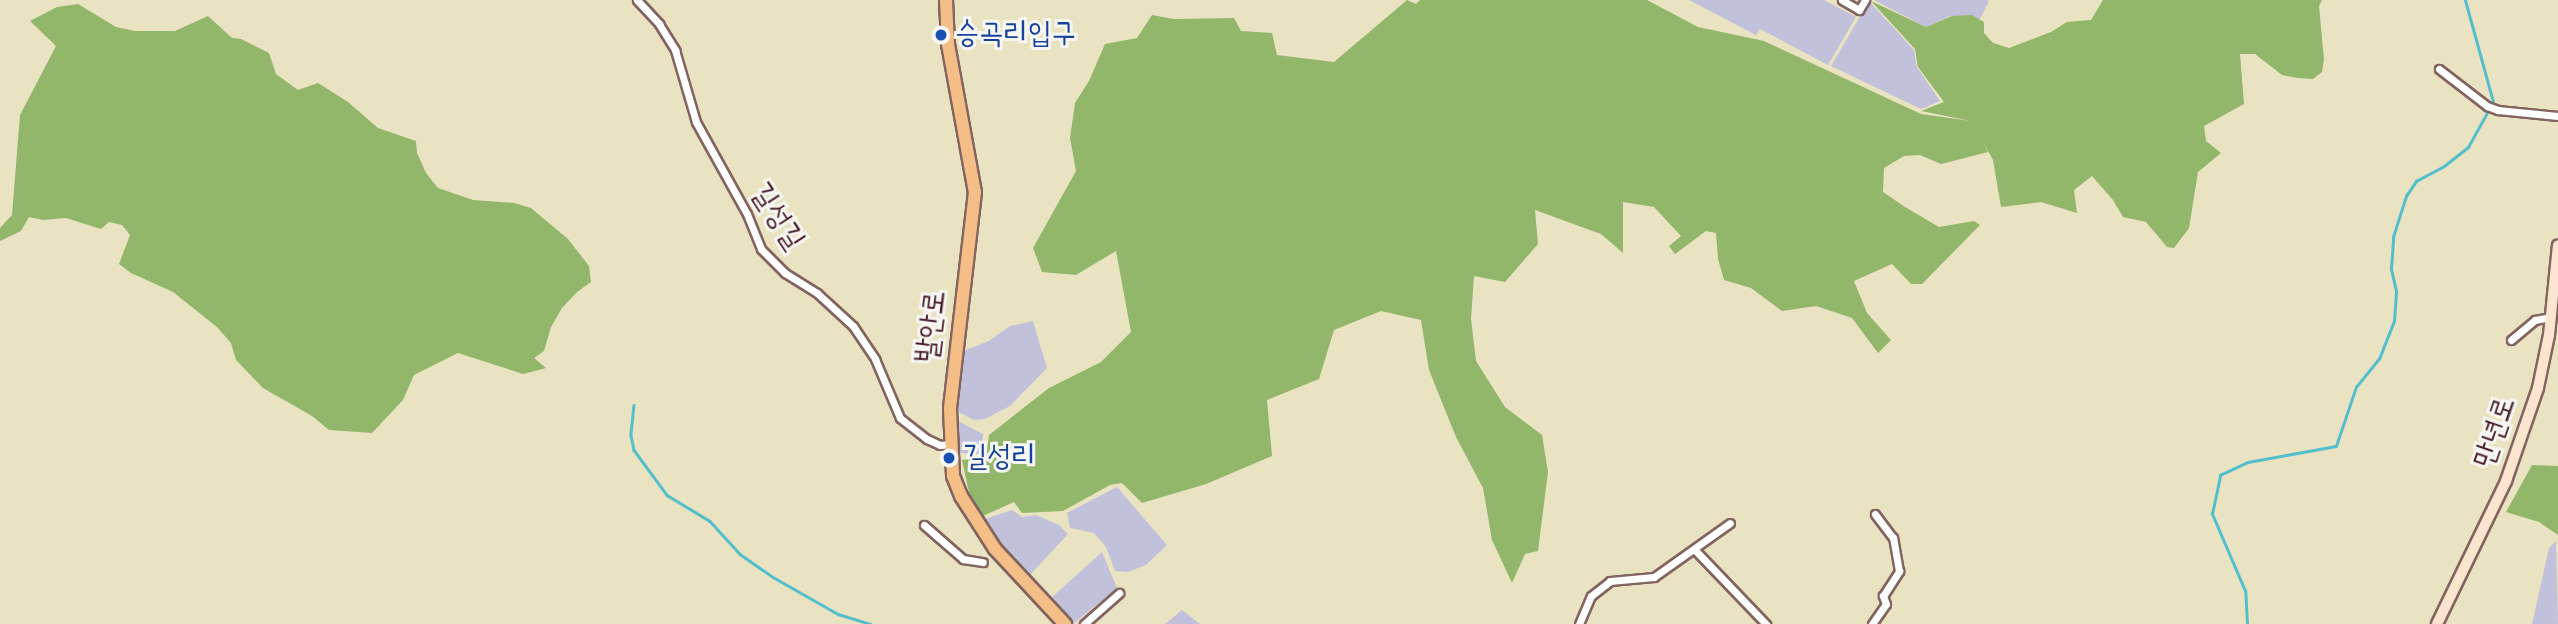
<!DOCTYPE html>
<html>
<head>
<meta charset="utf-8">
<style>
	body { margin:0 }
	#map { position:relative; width:2558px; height:624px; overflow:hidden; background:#eae3c2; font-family:"Indie Flower","Poor Story",sans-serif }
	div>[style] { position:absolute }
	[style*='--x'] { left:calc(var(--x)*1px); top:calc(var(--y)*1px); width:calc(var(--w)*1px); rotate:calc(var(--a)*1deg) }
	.industrial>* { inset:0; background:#c2c1dc }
	.forest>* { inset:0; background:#92b66a }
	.stream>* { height:2.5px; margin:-1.25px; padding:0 1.25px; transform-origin:1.25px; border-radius:1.25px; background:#53bfcd }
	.roads { filter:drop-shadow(2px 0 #826460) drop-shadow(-2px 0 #826460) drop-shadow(0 2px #826460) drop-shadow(0 -2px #826460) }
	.street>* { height:7px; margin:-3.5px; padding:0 3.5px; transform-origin:3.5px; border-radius:3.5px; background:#fff }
	.secondary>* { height:10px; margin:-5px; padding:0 5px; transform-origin:5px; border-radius:5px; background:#fbe5cf }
	.primary>* { height:12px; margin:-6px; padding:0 6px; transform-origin:6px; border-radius:6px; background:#f6be87 }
	.dots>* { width:19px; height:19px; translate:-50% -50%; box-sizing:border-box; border:4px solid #f6f6f2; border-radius:50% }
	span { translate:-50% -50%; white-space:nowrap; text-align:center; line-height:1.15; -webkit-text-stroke:6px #f6f6f2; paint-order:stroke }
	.transit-label { font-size:30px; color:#164399 }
	.left { translate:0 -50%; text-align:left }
	.street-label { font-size:30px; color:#4a1f2b }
</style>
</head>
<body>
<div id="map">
	<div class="industrial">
		<i style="clip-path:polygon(1689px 0,1824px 0,1856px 17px,1828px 65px,1760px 29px,1756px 35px)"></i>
		<i style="clip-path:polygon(1874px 0,1987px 0,1989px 1px,1980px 19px,1950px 16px,1926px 27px)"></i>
		<i style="clip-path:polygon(1869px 1px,1914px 50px,1917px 67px,1940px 101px,1921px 109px,1831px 66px)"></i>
		<i style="clip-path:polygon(1033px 321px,1047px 368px,1010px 406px,985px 419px,974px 420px,953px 409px,961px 352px,989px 341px,1010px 326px)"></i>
		<i style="clip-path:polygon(956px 420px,983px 434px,982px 454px,958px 453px)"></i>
		<i style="clip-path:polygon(1117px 487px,1167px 545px,1146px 565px,1128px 572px,1115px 571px,1106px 547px,1094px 533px,1070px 528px,1067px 513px)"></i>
		<i style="clip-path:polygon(1012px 510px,1022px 517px,1036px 515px,1059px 525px,1068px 534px,1028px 577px,982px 520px)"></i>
		<i style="clip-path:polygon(2556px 541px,2558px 624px,2532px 624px,2549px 548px)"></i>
		<i style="clip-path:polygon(1102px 552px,1117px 588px,1073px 624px,1050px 599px)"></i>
		<i style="clip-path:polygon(1182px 610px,1200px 624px,1165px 624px)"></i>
	</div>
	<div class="forest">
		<i style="clip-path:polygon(1407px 0,1416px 4px,1420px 0,1647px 0,1698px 27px,1764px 41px,1921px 114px,1971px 121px,1921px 111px,1944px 102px,1918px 67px,1915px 49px,1871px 1px,1926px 27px,1952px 16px,1972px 15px,1984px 22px,1984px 33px,1993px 43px,2009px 48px,2051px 32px,2067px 22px,2091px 20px,2103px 0,2322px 0,2319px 6px,2324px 60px,2322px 72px,2313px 79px,2297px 78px,2282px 75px,2255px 54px,2240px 54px,2244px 104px,2204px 126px,2206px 141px,2221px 153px,2198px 172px,2189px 228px,2174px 248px,2167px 247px,2146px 222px,2123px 217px,2113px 200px,2092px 176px,2074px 190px,2077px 213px,2041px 202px,2001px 207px,1993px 160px,1982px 140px,1988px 152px,1941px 164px,1920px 155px,1904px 156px,1884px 168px,1883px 192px,1905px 207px,1939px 227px,1974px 221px,1980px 225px,1922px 284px,1911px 284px,1892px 264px,1854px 281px,1867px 313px,1891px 340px,1878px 353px,1852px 318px,1816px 306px,1782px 311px,1751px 288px,1724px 280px,1718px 259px,1716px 233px,1706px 231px,1675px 254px,1669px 246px,1681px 236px,1654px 207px,1623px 202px,1623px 253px,1601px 234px,1535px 210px,1538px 244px,1505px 282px,1474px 276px,1471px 319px,1476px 361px,1505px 407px,1542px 435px,1548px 472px,1538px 551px,1525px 554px,1512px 583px,1492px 540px,1483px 488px,1456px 437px,1429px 370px,1421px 320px,1381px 311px,1334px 330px,1319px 379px,1267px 400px,1272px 456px,1206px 484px,1142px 503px,1122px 483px,1110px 485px,1063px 511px,1022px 513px,1014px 502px,983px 516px,970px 497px,962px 460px,986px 458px,989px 435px,1049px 388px,1101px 362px,1131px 332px,1116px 251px,1076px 275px,1042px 272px,1033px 248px,1076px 171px,1070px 138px,1075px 103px,1089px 81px,1105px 44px,1137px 38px,1152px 15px,1174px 19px,1234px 18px,1241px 31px,1272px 33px,1277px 55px,1334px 62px)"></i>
		<i style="clip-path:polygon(78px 4px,116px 27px,135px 31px,175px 31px,208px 16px,232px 38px,241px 39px,269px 53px,276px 74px,298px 90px,318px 83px,348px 102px,378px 128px,416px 141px,417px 153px,426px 173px,438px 188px,473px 200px,514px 203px,531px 208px,568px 239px,589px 266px,591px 282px,577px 292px,562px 308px,551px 327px,544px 351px,534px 358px,546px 368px,523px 374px,458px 353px,414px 375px,403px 400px,372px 433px,329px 430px,312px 416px,263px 388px,236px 360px,231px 343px,217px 327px,173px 292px,131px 273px,119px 264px,130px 235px,122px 225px,109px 222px,101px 229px,66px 218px,43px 220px,29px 217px,21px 231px,0 241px,0 228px,12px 215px,20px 115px,56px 46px,30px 21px,57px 7px)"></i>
		<i style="clip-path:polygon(2532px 465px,2558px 466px,2558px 535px,2539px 522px,2506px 512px)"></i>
	</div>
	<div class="stream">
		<i style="--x:634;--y:405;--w:30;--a:96"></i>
		<i style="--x:631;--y:435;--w:15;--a:79"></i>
		<i style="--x:634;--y:450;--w:56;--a:53.7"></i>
		<i style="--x:667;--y:495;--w:50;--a:31.2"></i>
		<i style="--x:710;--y:521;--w:45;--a:47.7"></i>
		<i style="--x:740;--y:554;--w:40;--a:34.9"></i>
		<i style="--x:773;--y:577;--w:75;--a:29.6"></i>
		<i style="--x:838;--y:614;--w:34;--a:17"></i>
		<i style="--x:2247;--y:624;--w:33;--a:-93"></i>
		<i style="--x:2245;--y:591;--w:84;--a:-113.2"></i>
		<i style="--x:2212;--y:514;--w:40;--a:-78"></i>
		<i style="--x:2220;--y:475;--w:31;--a:-25"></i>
		<i style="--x:2248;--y:462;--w:89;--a:-10.3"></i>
		<i style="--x:2336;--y:446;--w:62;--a:-71.3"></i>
		<i style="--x:2356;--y:387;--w:36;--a:-51"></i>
		<i style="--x:2379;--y:359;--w:41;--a:-68.5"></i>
		<i style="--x:2394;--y:321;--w:30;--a:-86"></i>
		<i style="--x:2396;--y:291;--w:23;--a:-103"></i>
		<i style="--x:2391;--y:269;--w:32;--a:-86"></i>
		<i style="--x:2393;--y:237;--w:43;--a:-72.4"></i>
		<i style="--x:2406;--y:196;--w:18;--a:-56"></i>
		<i style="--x:2416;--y:181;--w:32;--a:-28"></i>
		<i style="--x:2444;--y:166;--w:31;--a:-38"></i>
		<i style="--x:2468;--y:147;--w:51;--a:-60.9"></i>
		<i style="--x:2493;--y:102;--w:106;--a:-105.4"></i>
	</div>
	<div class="roads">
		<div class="street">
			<i style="--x:637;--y:0;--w:33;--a:47"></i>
			<i style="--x:659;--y:24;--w:31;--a:58"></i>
			<i style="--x:675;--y:50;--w:75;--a:73.7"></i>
			<i style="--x:696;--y:122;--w:105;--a:61"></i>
			<i style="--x:747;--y:214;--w:38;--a:68"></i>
			<i style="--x:761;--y:249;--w:34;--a:45"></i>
			<i style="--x:785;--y:273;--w:38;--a:32"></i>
			<i style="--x:817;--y:293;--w:49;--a:42.5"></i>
			<i style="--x:853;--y:326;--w:40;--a:56"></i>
			<i style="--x:875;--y:359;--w:64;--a:67"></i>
			<i style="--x:900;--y:418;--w:34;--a:38"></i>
			<i style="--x:927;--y:439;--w:14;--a:25"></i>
			<i style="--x:940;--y:445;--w:12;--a:-5"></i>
			<i style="--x:1842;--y:0;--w:20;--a:30"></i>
			<i style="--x:1859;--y:10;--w:12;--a:-59"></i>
			<i style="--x:2439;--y:69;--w:61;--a:37.6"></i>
			<i style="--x:2487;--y:106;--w:12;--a:20"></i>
			<i style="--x:2498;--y:110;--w:60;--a:5.7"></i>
			<i style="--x:2511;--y:340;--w:31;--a:-40"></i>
			<i style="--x:2535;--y:320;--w:15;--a:-11"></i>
			<i style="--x:924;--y:525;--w:52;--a:41.1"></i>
			<i style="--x:963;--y:559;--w:20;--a:9"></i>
			<i style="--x:1695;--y:550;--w:103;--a:46.2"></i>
			<i style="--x:1084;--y:624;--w:47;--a:-41.5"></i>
			<i style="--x:1579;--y:624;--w:30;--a:-67"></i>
			<i style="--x:1591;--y:596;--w:24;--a:-38"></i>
			<i style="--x:1610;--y:581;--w:44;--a:-5.2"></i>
			<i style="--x:1654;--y:577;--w:93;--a:-35.4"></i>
			<i style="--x:1872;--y:624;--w:24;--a:-55"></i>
			<i style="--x:1886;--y:604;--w:9;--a:-111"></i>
			<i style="--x:1883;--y:596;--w:30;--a:-57"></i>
			<i style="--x:1899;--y:571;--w:34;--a:-100"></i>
			<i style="--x:1893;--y:538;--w:30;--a:-127"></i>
		</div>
		<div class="secondary">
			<i style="--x:2437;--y:624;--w:159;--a:-64.2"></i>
			<i style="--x:2506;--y:481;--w:98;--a:-71"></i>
			<i style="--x:2538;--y:388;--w:54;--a:-78.3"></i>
			<i style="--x:2549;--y:335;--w:90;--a:-84.3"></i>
		</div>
		<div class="primary">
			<i style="--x:946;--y:0;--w:44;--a:87.4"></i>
			<i style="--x:948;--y:44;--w:150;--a:79.7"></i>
			<i style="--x:975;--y:192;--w:218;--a:96.6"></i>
			<i style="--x:950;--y:409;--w:67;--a:87.4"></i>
			<i style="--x:953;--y:476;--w:22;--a:68"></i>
			<i style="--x:961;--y:496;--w:63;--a:57.3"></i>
			<i style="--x:995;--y:549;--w:103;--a:47"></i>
		</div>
	</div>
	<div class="dots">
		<i style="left:941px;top:35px;background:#1a4fb4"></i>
		<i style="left:949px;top:458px;background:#1a4fb4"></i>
	</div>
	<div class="transit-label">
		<span class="left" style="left:955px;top:35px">승곡리입구</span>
		<span class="left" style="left:963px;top:458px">길성리</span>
	</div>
	<div class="street-label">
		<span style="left:776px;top:217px;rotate:57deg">길성길</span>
		<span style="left:933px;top:327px;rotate:-83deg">발안로</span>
		<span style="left:2496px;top:433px;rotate:-71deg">만년로</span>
	</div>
</div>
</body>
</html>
